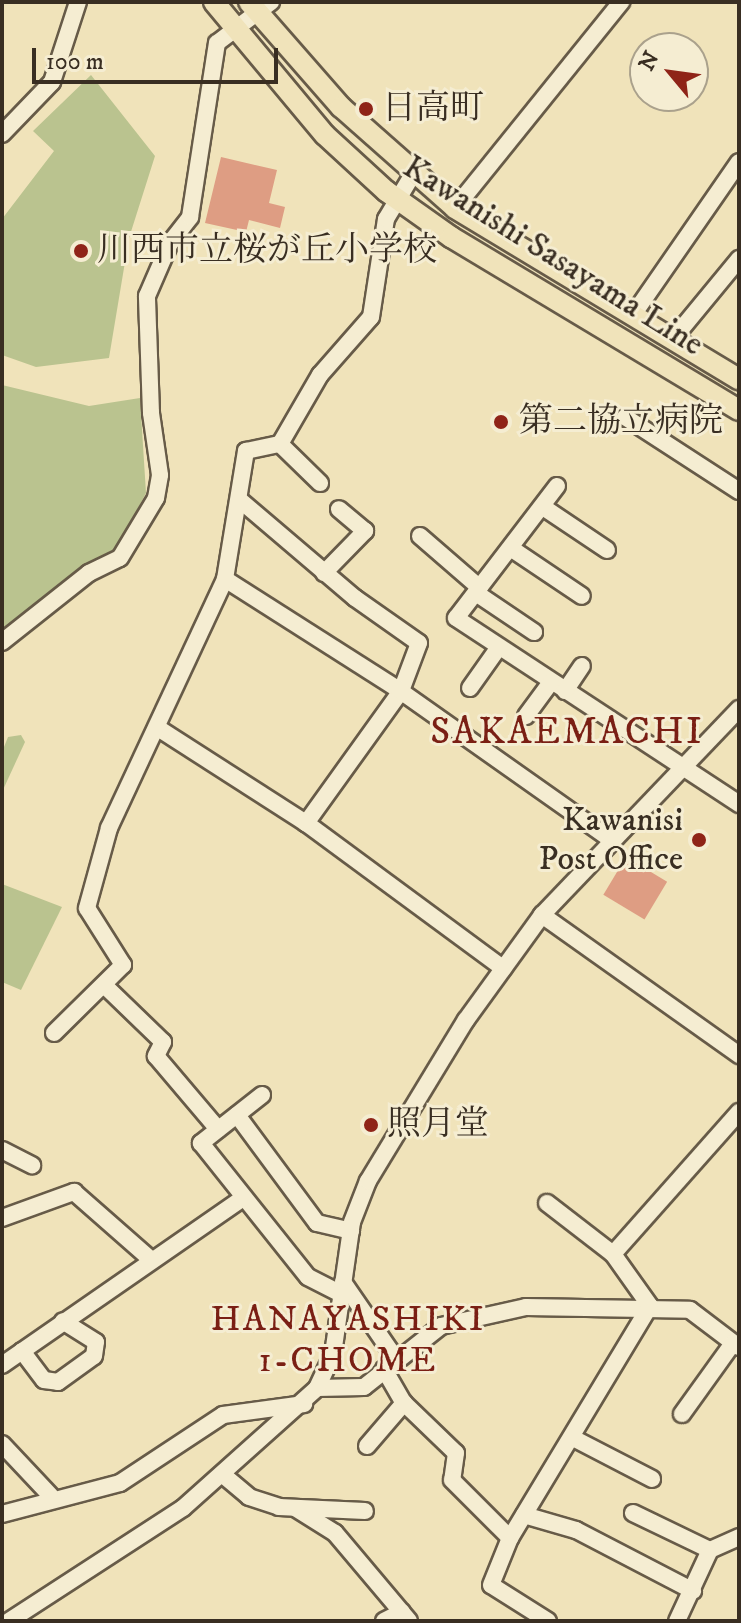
<!DOCTYPE html>
<html>
<head>
<meta charset="utf-8">
<style>
	body { margin:0 }
	#map { position:relative; width:741px; height:1623px; overflow:hidden; background:#f0e3ba; font-family:"IM FELL DW Pica","Noto Serif JP",serif }
	div>[style] { position:absolute }
	[style*='--x'] { left:calc(var(--x)*1px); top:calc(var(--y)*1px); width:calc(var(--w)*1px); rotate:calc(var(--a)*1deg) }
	.green>* { inset:0; background:#bac38f }
	.building>* { inset:0; background:#de9d83; transform-origin:0 0 }
	.roads { filter:drop-shadow(2px 0 #675b48) drop-shadow(-2px 0 #675b48) drop-shadow(0 2px #675b48) drop-shadow(0 -2px #675b48) }
	.minor>* { height:16px; margin:-8px; padding:0 8px; transform-origin:8px; border-radius:8px; background:#f5edd2 }
	.major>* { height:20px; margin:-10px; padding:0 10px; transform-origin:10px; border-radius:10px; background:#f0e3ba }
	.dots>* { width:22px; height:22px; translate:-50% -50%; box-sizing:border-box; border:4px solid #f5edd2; border-radius:50% }
	span { translate:-50% -50%; white-space:nowrap; text-align:center; line-height:1.15; -webkit-text-stroke:6px #f5edd2; paint-order:stroke }
	.poi-label { font-size:34px; color:#392e22 }
	.left { translate:0 -50%; text-align:left }
	.right { translate:-100% -50%; text-align:right }
	.street-label { font-size:34px; color:#392e22 }
	.neighbourhood-label { font-size:36px; color:#7a1f14; letter-spacing:2px }
	.quarter-label { font-size:38px; color:#7a1f14; letter-spacing:2px }
	.frame { position:absolute; inset:0; border:4px solid #392e22; pointer-events:none }
	.north { position:absolute; left:629px; top:32px; width:80px; height:80px; box-sizing:border-box; background:#f5edd2; border:2px solid #aaa18c; border-radius:50%; rotate:299deg; font-size:22px; font-weight:700; line-height:32px; text-align:center; color:#392e22 }
	.north::after { content:''; display:block; margin:auto; width:28px; height:36px; background:#8f2418; clip-path:polygon(50% 0,100% 100%,50% 72%,0 100%) }
	.scale { position:absolute; left:32px; top:48px; width:246px; height:36px; box-sizing:border-box; border:4px solid #392e22; border-top:0; padding-left:10px; font-size:24px; line-height:28px; white-space:nowrap; color:#392e22; -webkit-text-stroke:6px #f5edd2; paint-order:stroke }
</style>
</head>
<body>
<div id="map">
	<div class="green">
		<i style="clip-path:polygon(91px 75px,155px 156px,129px 238px,109px 358px,36px 367px,2px 355px,2px 219px,54px 151px,33px 131px)"></i>
		<i style="clip-path:polygon(2px 385px,89px 406px,140px 398px,146px 493px,116px 550px,2px 637px)"></i>
		<i style="clip-path:polygon(21px 735px,25px 742px,2px 792px,2px 752px,8px 737px)"></i>
		<i style="clip-path:polygon(2px 884px,62px 907px,21px 990px,2px 982px)"></i>
	</div>
	<div class="building">
		<i style="clip-path:polygon(221px 157px,277px 170px,269px 203px,285px 207px,280px 228px,249px 220px,246px 232px,205px 223px)"></i>
		<i style="left:626px;top:857px;width:48px;height:44px;rotate:31deg"></i>
	</div>
	<div class="roads">
		<div class="minor">
			<i style="--x:2;--y:134;--w:72;--a:-46.1"></i>
			<i style="--x:52;--y:82;--w:84;--a:-72"></i>
			<i style="--x:455;--y:208;--w:265;--a:-51.1"></i>
			<i style="--x:633;--y:315;--w:186;--a:-55.3"></i>
			<i style="--x:673;--y:339;--w:104;--a:-50.5"></i>
			<i style="--x:625;--y:417;--w:136;--a:33"></i>
			<i style="--x:280;--y:444;--w:56;--a:44.3"></i>
			<i style="--x:557;--y:486;--w:166;--a:127.4"></i>
			<i style="--x:456;--y:618;--w:339;--a:33.3"></i>
			<i style="--x:241;--y:501;--w:150;--a:40.4"></i>
			<i style="--x:355;--y:598;--w:78;--a:35.1"></i>
			<i style="--x:419;--y:643;--w:51;--a:110.6"></i>
			<i style="--x:401;--y:691;--w:163;--a:125.7"></i>
			<i style="--x:543;--y:507;--w:77;--a:33.9"></i>
			<i style="--x:420;--y:536;--w:79;--a:40.9"></i>
			<i style="--x:512;--y:549;--w:84;--a:33.9"></i>
			<i style="--x:324;--y:573;--w:59;--a:-45.7"></i>
			<i style="--x:365;--y:531;--w:34;--a:-140"></i>
			<i style="--x:225;--y:579;--w:206;--a:32.5"></i>
			<i style="--x:399;--y:690;--w:261;--a:35.2"></i>
			<i style="--x:476;--y:593;--w:70;--a:33.9"></i>
			<i style="--x:2;--y:642;--w:111;--a:-38.4"></i>
			<i style="--x:89;--y:573;--w:34;--a:-26"></i>
			<i style="--x:120;--y:558;--w:70;--a:-59"></i>
			<i style="--x:156;--y:498;--w:23;--a:-80"></i>
			<i style="--x:160;--y:475;--w:63;--a:-98.3"></i>
			<i style="--x:151;--y:413;--w:117;--a:-92"></i>
			<i style="--x:147;--y:296;--w:58;--a:-66.5"></i>
			<i style="--x:170;--y:243;--w:33;--a:-52"></i>
			<i style="--x:190;--y:217;--w:176;--a:-81.2"></i>
			<i style="--x:217;--y:43;--w:68;--a:-37.2"></i>
			<i style="--x:470;--y:688;--w:50;--a:-54.7"></i>
			<i style="--x:565;--y:691;--w:30;--a:-56"></i>
			<i style="--x:526;--y:716;--w:42;--a:-53.7"></i>
			<i style="--x:158;--y:728;--w:176;--a:32.7"></i>
			<i style="--x:306;--y:823;--w:245;--a:36.4"></i>
			<i style="--x:542;--y:915;--w:242;--a:35.4"></i>
			<i style="--x:104;--y:985;--w:82;--a:44"></i>
			<i style="--x:163;--y:1042;--w:16;--a:117"></i>
			<i style="--x:156;--y:1056;--w:96;--a:49.7"></i>
			<i style="--x:54;--y:1033;--w:97;--a:-44.6"></i>
			<i style="--x:123;--y:965;--w:67;--a:-122.3"></i>
			<i style="--x:87;--y:908;--w:83;--a:-74.6"></i>
			<i style="--x:109;--y:828;--w:275;--a:-65"></i>
			<i style="--x:225;--y:579;--w:130;--a:-80.7"></i>
			<i style="--x:246;--y:451;--w:35;--a:-12"></i>
			<i style="--x:280;--y:444;--w:80;--a:-59.9"></i>
			<i style="--x:320;--y:375;--w:77;--a:-48.7"></i>
			<i style="--x:371;--y:317;--w:99;--a:-81.3"></i>
			<i style="--x:386;--y:219;--w:52;--a:-59"></i>
			<i style="--x:262;--y:1095;--w:78;--a:141.8"></i>
			<i style="--x:201;--y:1143;--w:171;--a:51.4"></i>
			<i style="--x:308;--y:1277;--w:38;--a:27"></i>
			<i style="--x:237;--y:1115;--w:134;--a:53.5"></i>
			<i style="--x:317;--y:1223;--w:35;--a:13"></i>
			<i style="--x:2;--y:1150;--w:34;--a:27"></i>
			<i style="--x:547;--y:1203;--w:83;--a:37.7"></i>
			<i style="--x:2;--y:1218;--w:77;--a:-19.9"></i>
			<i style="--x:74;--y:1192;--w:100;--a:41.3"></i>
			<i style="--x:343;--y:1282;--w:93;--a:55.5"></i>
			<i style="--x:22;--y:1351;--w:36;--a:53"></i>
			<i style="--x:44;--y:1380;--w:14;--a:8"></i>
			<i style="--x:58;--y:1382;--w:44;--a:-35.8"></i>
			<i style="--x:94;--y:1356;--w:14;--a:-82"></i>
			<i style="--x:96;--y:1342;--w:39;--a:-148"></i>
			<i style="--x:2;--y:1365;--w:293;--a:-34.7"></i>
			<i style="--x:384;--y:1369;--w:39;--a:60"></i>
			<i style="--x:404;--y:1403;--w:72;--a:43.9"></i>
			<i style="--x:456;--y:1453;--w:27;--a:98"></i>
			<i style="--x:452;--y:1480;--w:82;--a:45"></i>
			<i style="--x:317;--y:1388;--w:47;--a:-1.2"></i>
			<i style="--x:364;--y:1387;--w:98;--a:-38.4"></i>
			<i style="--x:441;--y:1326;--w:87;--a:-12.6"></i>
			<i style="--x:526;--y:1307;--w:164;--a:1"></i>
			<i style="--x:690;--y:1310;--w:61;--a:37.1"></i>
			<i style="--x:682;--y:1414;--w:87;--a:-54.3"></i>
			<i style="--x:573;--y:1438;--w:89;--a:27.4"></i>
			<i style="--x:2;--y:1444;--w:71;--a:46.7"></i>
			<i style="--x:367;--y:1446;--w:57;--a:-49.3"></i>
			<i style="--x:222;--y:1474;--w:35;--a:40"></i>
			<i style="--x:249;--y:1497;--w:32;--a:18"></i>
			<i style="--x:279;--y:1507;--w:86;--a:2.7"></i>
			<i style="--x:295;--y:1508;--w:47;--a:32"></i>
			<i style="--x:335;--y:1533;--w:115;--a:49.9"></i>
			<i style="--x:633;--y:1513;--w:85;--a:25.7"></i>
			<i style="--x:2;--y:1514;--w:122;--a:-14.7"></i>
			<i style="--x:120;--y:1483;--w:123;--a:-33.4"></i>
			<i style="--x:223;--y:1415;--w:82;--a:-7.7"></i>
			<i style="--x:524;--y:1515;--w:54;--a:16.1"></i>
			<i style="--x:576;--y:1530;--w:132;--a:27.5"></i>
			<i style="--x:9;--y:1621;--w:207;--a:-33"></i>
			<i style="--x:183;--y:1508;--w:180;--a:-41.8"></i>
			<i style="--x:317;--y:1388;--w:38;--a:-65"></i>
			<i style="--x:333;--y:1354;--w:133;--a:-81.8"></i>
			<i style="--x:352;--y:1222;--w:44;--a:-68.7"></i>
			<i style="--x:368;--y:1181;--w:188;--a:-58.7"></i>
			<i style="--x:466;--y:1020;--w:130;--a:-54.1"></i>
			<i style="--x:542;--y:915;--w:285;--a:-46.3"></i>
			<i style="--x:384;--y:1621;--w:20;--a:-27"></i>
			<i style="--x:548;--y:1621;--w:67;--a:-147.7"></i>
			<i style="--x:491;--y:1585;--w:51;--a:-68"></i>
			<i style="--x:510;--y:1538;--w:271;--a:-58.9"></i>
			<i style="--x:650;--y:1306;--w:64;--a:-125.4"></i>
			<i style="--x:613;--y:1254;--w:190;--a:-48.4"></i>
			<i style="--x:677;--y:1621;--w:78;--a:-65.1"></i>
			<i style="--x:710;--y:1550;--w:32;--a:-24"></i>
		</div>
		<div class="major">
			<i style="--x:214;--y:2;--w:173;--a:50.2"></i>
			<i style="--x:325;--y:135;--w:83;--a:42.6"></i>
			<i style="--x:386;--y:191;--w:80;--a:35.3"></i>
			<i style="--x:451;--y:237;--w:336;--a:31"></i>
			<i style="--x:249;--y:2;--w:140;--a:48.8"></i>
			<i style="--x:341;--y:107;--w:152;--a:41.5"></i>
			<i style="--x:455;--y:208;--w:332;--a:31.1"></i>
		</div>
	</div>
	<div class="dots">
		<i style="left:366px;top:109px;background:#8f2418"></i>
		<i style="left:81px;top:251px;background:#8f2418"></i>
		<i style="left:501px;top:422px;background:#8f2418"></i>
		<i style="left:699px;top:840px;background:#8f2418"></i>
		<i style="left:371px;top:1125px;background:#8f2418"></i>
	</div>
	<div class="poi-label">
		<span class="left" style="left:382px;top:109px">日高町</span>
		<span class="left" style="left:97px;top:251px">川西市立桜が丘小学校</span>
		<span class="left" style="left:519px;top:422px">第二協立病院</span>
		<span class="right" style="left:683px;top:840px">Kawanisi<br>Post Office</span>
		<span class="left" style="left:387px;top:1125px">照月堂</span>
	</div>
	<div class="street-label">
		<span style="left:553px;top:256px;rotate:32deg">Kawanishi Sasayama Line</span>
	</div>
	<div class="neighbourhood-label">
		<span style="left:348px;top:1340px">HANAYASHIKI<br>1-CHOME</span>
	</div>
	<div class="quarter-label">
		<span style="left:567px;top:733px">SAKAEMACHI</span>
	</div>
	<div class="frame"></div>
	<div class="north">N</div>
	<div class="scale">100 m</div>
</div>
</body>
</html>
